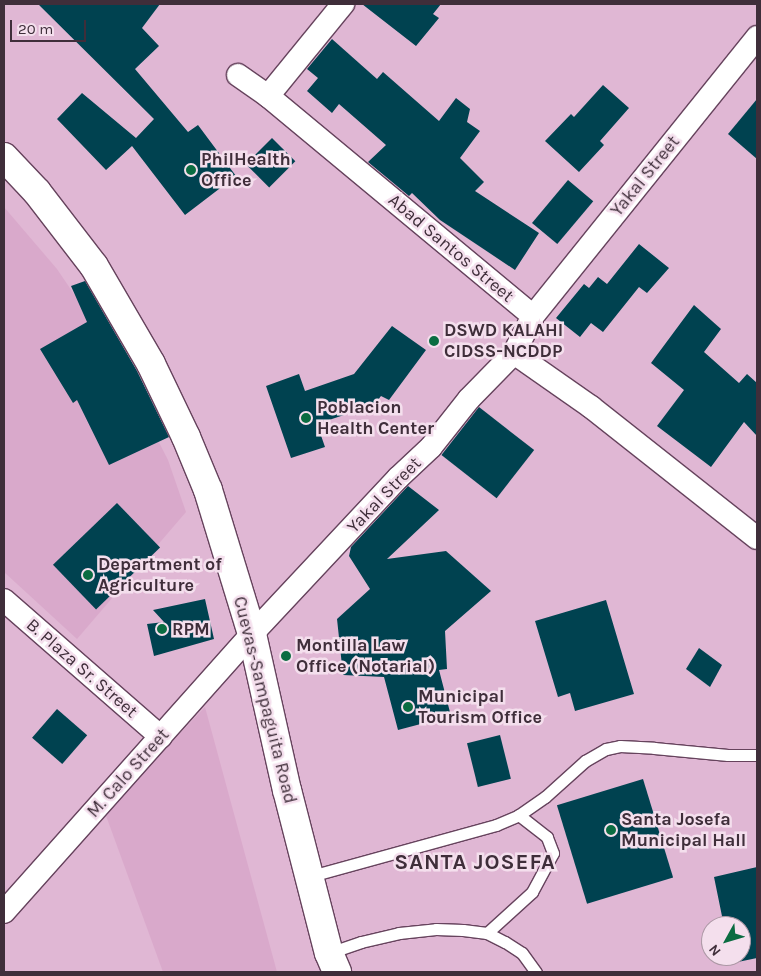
<!DOCTYPE html>
<html>
<head>
<meta charset="utf-8">
<style>
	body { margin:0 }
	#map { position:relative; width:761px; height:976px; overflow:hidden; background:#e0b7d4; font-family:Karla,sans-serif }
	div>[style] { position:absolute }
	[style*='--x'] { left:calc(var(--x)*1px); top:calc(var(--y)*1px); width:calc(var(--w)*1px); rotate:calc(var(--a)*1deg) }
	.built>* { inset:0; background:#d9a9cb }
	.building>* { inset:0; background:#004250; transform-origin:0 0 }
	.roads { filter:drop-shadow(1px 0 #66435d) drop-shadow(-1px 0 #66435d) drop-shadow(0 1px #66435d) drop-shadow(0 -1px #66435d) }
	.lane>* { height:11px; margin:-5.5px; padding:0 5.5px; transform-origin:5.5px; border-radius:5.5px; background:#fff }
	.street>* { height:22px; margin:-11px; padding:0 11px; transform-origin:11px; border-radius:11px; background:#fff }
	.primary>* { height:28px; margin:-14px; padding:0 14px; transform-origin:14px; border-radius:14px; background:#fff }
	.dots>* { width:14px; height:14px; translate:-50% -50%; box-sizing:border-box; border:2px solid #f4dfed; border-radius:50% }
	span { translate:-50% -50%; white-space:nowrap; text-align:center; line-height:1.15; -webkit-text-stroke:5px #f4dfed; paint-order:stroke }
	.poi-label { font-size:18px; color:#3f2e3a; font-weight:700 }
	.left { translate:0 -50%; text-align:left }
	.street-label { font-size:18px; color:#3f2e3a }
	.district-label { font-size:22px; color:#3f2e3a; font-weight:700; letter-spacing:1px }
	.frame { position:absolute; inset:0; border:5px solid #3f2e3a; pointer-events:none }
	.north { position:absolute; left:701px; top:916px; width:50px; height:50px; box-sizing:border-box; background:#f4dfed; border:1px solid #ac98a5; border-radius:50%; rotate:231deg; font-size:14px; font-weight:700; line-height:20px; text-align:center; color:#3f2e3a }
	.north::after { content:''; display:block; margin:auto; width:18px; height:22px; background:#0a6c41; clip-path:polygon(50% 0,100% 100%,50% 72%,0 100%) }
	.scale { position:absolute; left:10px; top:20px; width:76px; height:22px; box-sizing:border-box; border:2px solid #3f2e3a; border-top:0; padding-left:6px; font-size:15px; line-height:18px; white-space:nowrap; color:#3f2e3a; -webkit-text-stroke:4px #f4dfed; paint-order:stroke }
</style>
</head>
<body>
<div id="map">
	<div class="built">
		<i style="clip-path:polygon(4px 207px,57px 269px,113px 352px,168px 460px,186px 512px,77px 639px,4px 572px)"></i>
		<i style="clip-path:polygon(205px 707px,277px 972px,163px 972px,105px 813px)"></i>
	</div>
	<div class="building">
		<i style="clip-path:polygon(38px 4px,160px 4px,142px 28px,159px 46px,135px 69px,188px 132px,198px 125px,236px 176px,185px 215px,132px 146px,106px 170px,57px 119px,82px 93px,136px 138px,154px 119px)"></i>
		<i style="clip-path:polygon(362px 4px,441px 4px,433px 14px,439px 18px,416px 46px)"></i>
		<i style="clip-path:polygon(332px 39px,377px 79px,383px 72px,439px 121px,456px 98px,470px 109px,467px 122px,480px 131px,460px 158px,484px 182px,475px 191px,539px 233px,515px 270px,440px 220px,412px 193px,409px 196px,368px 162px,386px 145px,339px 104px,332px 113px,307px 91px,318px 78px,307px 69px)"></i>
		<i style="clip-path:polygon(603px 85px,629px 108px,600px 141px,604px 145px,579px 172px,545px 141px,571px 114px,574px 117px)"></i>
		<i style="clip-path:polygon(757px 99px,757px 159px,728px 134px)"></i>
		<i style="left:272px;top:138px;width:33px;height:37px;rotate:45deg"></i>
		<i style="left:568px;top:180px;width:33px;height:56px;rotate:40deg"></i>
		<i style="clip-path:polygon(639px 244px,669px 268px,647px 293px,639px 287px,603px 332px,591px 323px,580px 337px,556px 318px,584px 284px,589px 288px,598px 277px,607px 284px)"></i>
		<i style="clip-path:polygon(85px 281px,137px 371px,169px 437px,109px 465px,77px 400px,73px 403px,40px 349px,87px 322px,71px 286px)"></i>
		<i style="clip-path:polygon(694px 305px,721px 329px,704px 352px,739px 383px,747px 374px,757px 383px,757px 436px,744px 422px,711px 467px,657px 426px,684px 390px,651px 363px)"></i>
		<i style="clip-path:polygon(392px 326px,426px 350px,389px 400px,381px 396px,374px 405px,317px 424px,325px 447px,291px 458px,266px 386px,299px 374px,305px 391px,354px 374px)"></i>
		<i style="left:479px;top:407px;width:70px;height:61px;rotate:38deg"></i>
		<i style="clip-path:polygon(408px 486px,439px 510px,387px 559px,446px 551px,491px 591px,445px 631px,447px 669px,439px 670px,451px 716px,398px 730px,384px 677px,343px 675px,337px 619px,370px 589px,349px 556px,351px 547px)"></i>
		<i style="left:117px;top:503px;width:62px;height:89px;rotate:46deg"></i>
		<i style="clip-path:polygon(205px 599px,214px 639px,154px 656px,147px 624px,164px 622px,153px 610px)"></i>
		<i style="clip-path:polygon(606px 600px,634px 694px,575px 711px,570px 693px,558px 697px,535px 621px)"></i>
		<i style="clip-path:polygon(699px 648px,722px 665px,710px 687px,686px 669px)"></i>
		<i style="left:57px;top:709px;width:40px;height:38px;rotate:41deg"></i>
		<i style="left:500px;top:735px;width:45px;height:34px;rotate:76deg"></i>
		<i style="left:643px;top:779px;width:103px;height:90px;rotate:73deg"></i>
		<i style="clip-path:polygon(757px 867px,757px 958px,733px 963px,731px 956px,741px 956px,741px 926px,724px 926px,714px 877px)"></i>
	</div>
	<div class="roads">
		<div class="lane">
			<i style="--x:311;--y:876;--w:192;--a:-15.4"></i>
			<i style="--x:496;--y:825;--w:25;--a:-23"></i>
			<i style="--x:519;--y:815;--w:32;--a:-35"></i>
			<i style="--x:545;--y:797;--w:54;--a:-42"></i>
			<i style="--x:585;--y:761;--w:24;--a:-30"></i>
			<i style="--x:606;--y:749;--w:14;--a:-12"></i>
			<i style="--x:620;--y:746;--w:34;--a:3"></i>
			<i style="--x:654;--y:748;--w:74;--a:5.4"></i>
			<i style="--x:728;--y:755;--w:29;--a:0"></i>
			<i style="--x:487;--y:933;--w:61;--a:-42.3"></i>
			<i style="--x:532;--y:892;--w:44;--a:-61.7"></i>
			<i style="--x:553;--y:853;--w:17;--a:-111"></i>
			<i style="--x:547;--y:837;--w:36;--a:-142"></i>
			<i style="--x:329;--y:953;--w:34;--a:-19"></i>
			<i style="--x:361;--y:942;--w:39;--a:-13"></i>
			<i style="--x:399;--y:933;--w:37;--a:-6"></i>
			<i style="--x:436;--y:929;--w:27;--a:2"></i>
			<i style="--x:463;--y:930;--w:24;--a:7"></i>
			<i style="--x:487;--y:933;--w:20;--a:27"></i>
			<i style="--x:505;--y:942;--w:20;--a:33"></i>
			<i style="--x:522;--y:953;--w:24;--a:54"></i>
		</div>
		<div class="street">
			<i style="--x:238;--y:75;--w:37;--a:35"></i>
			<i style="--x:268;--y:96;--w:344;--a:39.7"></i>
			<i style="--x:533;--y:316;--w:42;--a:117.2"></i>
			<i style="--x:514;--y:353;--w:94;--a:35"></i>
			<i style="--x:591;--y:407;--w:211;--a:38.3"></i>
			<i style="--x:268;--y:96;--w:119;--a:-50.8"></i>
			<i style="--x:533;--y:316;--w:358;--a:-51.2"></i>
			<i style="--x:4;--y:600;--w:208;--a:41.1"></i>
			<i style="--x:4;--y:912;--w:373;--a:-48.3"></i>
			<i style="--x:252;--y:634;--w:214;--a:-46.9"></i>
			<i style="--x:398;--y:478;--w:45;--a:-43.2"></i>
			<i style="--x:431;--y:447;--w:61;--a:-51.6"></i>
			<i style="--x:469;--y:399;--w:64;--a:-45.6"></i>
		</div>
		<div class="primary">
			<i style="--x:4;--y:157;--w:48;--a:46.7"></i>
			<i style="--x:37;--y:192;--w:93;--a:52.4"></i>
			<i style="--x:94;--y:266;--w:113;--a:59.8"></i>
			<i style="--x:151;--y:364;--w:81;--a:64.4"></i>
			<i style="--x:186;--y:437;--w:57;--a:67.5"></i>
			<i style="--x:208;--y:490;--w:151;--a:73"></i>
			<i style="--x:252;--y:634;--w:160;--a:77.4"></i>
			<i style="--x:287;--y:790;--w:168;--a:75.6"></i>
			<i style="--x:329;--y:953;--w:21;--a:67"></i>
		</div>
	</div>
	<div class="dots">
		<i style="left:191px;top:170px;background:#0a6c41"></i>
		<i style="left:434px;top:341px;background:#0a6c41"></i>
		<i style="left:306px;top:418px;background:#0a6c41"></i>
		<i style="left:88px;top:575px;background:#0a6c41"></i>
		<i style="left:162px;top:629px;background:#0a6c41"></i>
		<i style="left:286px;top:656px;background:#0a6c41"></i>
		<i style="left:408px;top:707px;background:#0a6c41"></i>
		<i style="left:611px;top:830px;background:#0a6c41"></i>
	</div>
	<div class="poi-label">
		<span class="left" style="left:201px;top:170px">PhilHealth<br>Office</span>
		<span class="left" style="left:444px;top:341px">DSWD KALAHI<br>CIDSS-NCDDP</span>
		<span class="left" style="left:317px;top:418px">Poblacion<br>Health Center</span>
		<span class="left" style="left:98px;top:575px">Department of<br>Agriculture</span>
		<span class="left" style="left:172px;top:629px">RPM</span>
		<span class="left" style="left:296px;top:656px">Montilla Law<br>Office (Notarial)</span>
		<span class="left" style="left:418px;top:707px">Municipal<br>Tourism Office</span>
		<span class="left" style="left:621px;top:830px">Santa Josefa<br>Municipal Hall</span>
	</div>
	<div class="street-label">
		<span style="left:645px;top:176px;rotate:-51deg">Yakal Street</span>
		<span style="left:451px;top:248px;rotate:40deg">Abad Santos Street</span>
		<span style="left:384px;top:495px;rotate:-46deg">Yakal Street</span>
		<span style="left:82px;top:668px;rotate:41deg">B. Plaza Sr. Street</span>
		<span style="left:265px;top:700px;rotate:76deg">Cuevas-Sampaguita Road</span>
		<span style="left:128px;top:773px;rotate:-48deg">M. Calo Street</span>
	</div>
	<div class="district-label">
		<span style="left:475px;top:863px">SANTA JOSEFA</span>
	</div>
	<div class="frame"></div>
	<div class="north">N</div>
	<div class="scale">20 m</div>
</div>
</body>
</html>
